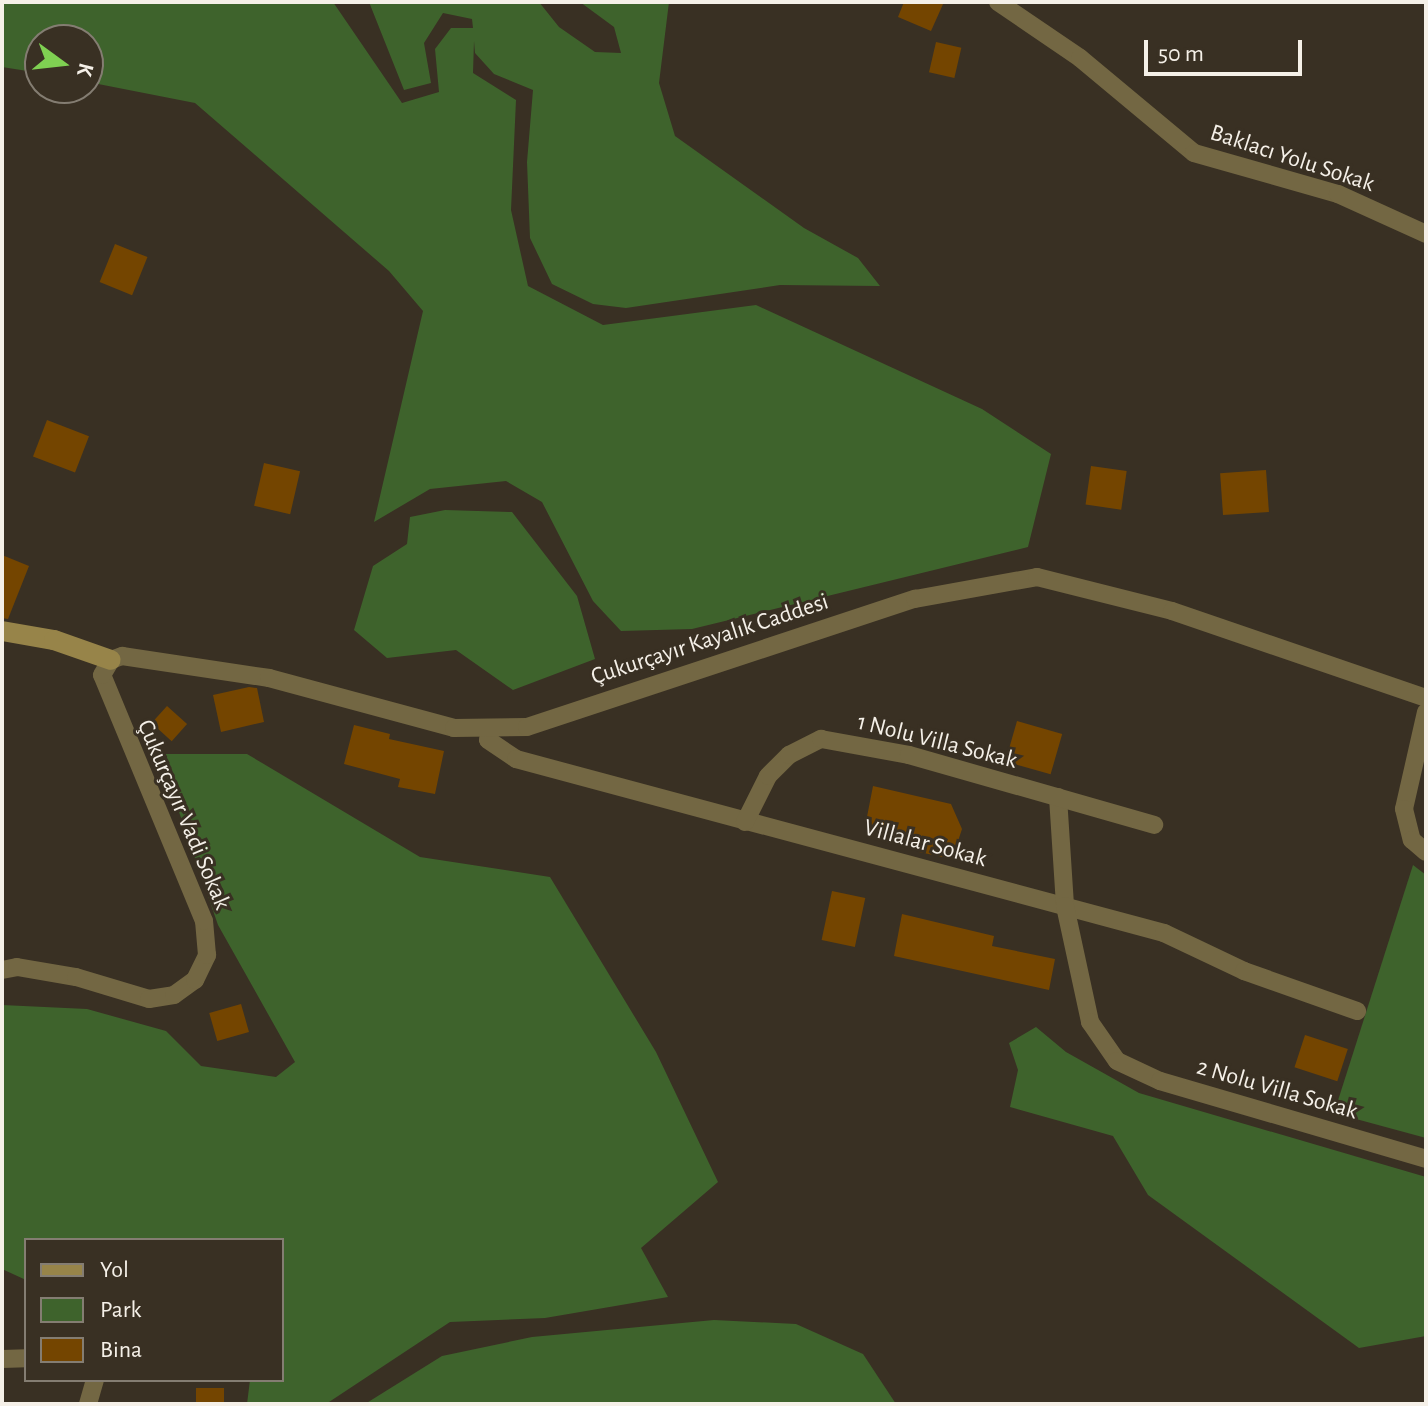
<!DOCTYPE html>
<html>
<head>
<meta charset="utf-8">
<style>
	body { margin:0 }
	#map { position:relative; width:1428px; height:1406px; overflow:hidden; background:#393023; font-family:"Alegreya Sans",sans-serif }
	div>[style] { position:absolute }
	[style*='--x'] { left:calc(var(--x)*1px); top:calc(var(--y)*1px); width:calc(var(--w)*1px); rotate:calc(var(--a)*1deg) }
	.green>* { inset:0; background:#3e632c }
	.building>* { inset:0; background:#744500; transform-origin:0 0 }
	.street>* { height:18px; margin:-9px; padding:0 9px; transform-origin:9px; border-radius:9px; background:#736743 }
	.secondary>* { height:20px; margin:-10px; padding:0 10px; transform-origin:10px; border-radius:10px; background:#978449 }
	span { translate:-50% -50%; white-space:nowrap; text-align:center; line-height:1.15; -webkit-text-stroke:6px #393023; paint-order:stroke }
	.street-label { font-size:24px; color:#f5f0e8 }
	.frame { position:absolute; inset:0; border:4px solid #f5f0e8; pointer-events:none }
	.legend { position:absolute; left:24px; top:1238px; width:260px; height:144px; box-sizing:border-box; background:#393023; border:2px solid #847d72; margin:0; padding:10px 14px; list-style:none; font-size:24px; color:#f5f0e8 }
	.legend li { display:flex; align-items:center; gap:16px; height:40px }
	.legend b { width:40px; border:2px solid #847d72 }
	.north { position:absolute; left:24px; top:24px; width:80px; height:80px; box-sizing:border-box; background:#393023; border:2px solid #847d72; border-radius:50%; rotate:105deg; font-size:22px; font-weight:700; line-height:32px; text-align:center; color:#f5f0e8 }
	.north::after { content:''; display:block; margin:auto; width:28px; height:36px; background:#7fd052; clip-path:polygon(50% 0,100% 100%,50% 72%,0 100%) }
	.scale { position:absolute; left:1144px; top:40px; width:158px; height:36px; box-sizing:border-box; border:4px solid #f5f0e8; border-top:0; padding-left:10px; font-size:24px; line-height:28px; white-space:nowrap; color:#f5f0e8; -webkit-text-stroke:6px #393023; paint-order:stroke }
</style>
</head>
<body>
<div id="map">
	<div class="green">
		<i style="clip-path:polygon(2px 2px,333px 2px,402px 103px,439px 92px,435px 49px,451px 28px,473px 28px,472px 19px,443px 13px,424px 43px,431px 83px,404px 90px,369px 2px,539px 2px,559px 27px,595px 52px,621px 53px,614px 27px,580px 2px,669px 2px,659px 83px,675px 136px,804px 228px,858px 258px,880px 286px,780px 285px,626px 308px,593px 304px,552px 284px,530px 238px,527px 162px,533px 90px,494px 74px,475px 53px,474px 41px,473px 73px,516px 100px,511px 210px,528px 286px,603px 325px,756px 305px,982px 409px,1051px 454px,1028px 547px,692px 629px,621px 631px,593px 601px,542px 502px,506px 481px,430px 489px,374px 522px,423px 311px,389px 271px,195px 103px,88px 82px,88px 40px,40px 40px,40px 73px,2px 67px)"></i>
		<i style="clip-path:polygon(445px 510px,512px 512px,577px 596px,595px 659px,513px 690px,456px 650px,387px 658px,354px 630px,373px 566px,407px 544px,410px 517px)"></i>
		<i style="clip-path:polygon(159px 754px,247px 754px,420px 857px,550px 877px,656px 1052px,718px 1182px,641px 1248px,668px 1297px,545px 1318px,450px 1322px,326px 1404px,247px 1404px,250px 1380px,282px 1380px,282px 1240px,26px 1240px,26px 1280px,2px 1269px,2px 1005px,87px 1009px,166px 1031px,201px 1066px,276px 1077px,295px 1062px,218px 925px)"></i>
		<i style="clip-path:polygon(1413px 865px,1426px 875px,1426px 1138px,1334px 1113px)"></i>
		<i style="clip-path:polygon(1036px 1027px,1066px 1052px,1139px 1093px,1426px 1177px,1426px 1336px,1359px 1348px,1148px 1195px,1113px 1136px,1010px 1107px,1018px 1070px,1009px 1043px)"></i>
		<i style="clip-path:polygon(714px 1320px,796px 1324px,863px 1354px,896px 1404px,365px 1404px,442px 1356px,532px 1337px)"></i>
	</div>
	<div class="building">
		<i style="clip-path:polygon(904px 2px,944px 2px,931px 31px,898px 17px)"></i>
		<i style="left:936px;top:42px;width:26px;height:31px;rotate:13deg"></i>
		<i style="left:115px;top:244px;width:35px;height:41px;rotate:22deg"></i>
		<i style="left:47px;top:420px;width:45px;height:39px;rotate:21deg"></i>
		<i style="left:264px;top:463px;width:37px;height:44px;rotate:13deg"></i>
		<i style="left:1091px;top:466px;width:36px;height:39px;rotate:8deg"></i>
		<i style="left:1266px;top:470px;width:42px;height:46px;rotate:86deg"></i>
		<i style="clip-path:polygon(2px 555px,29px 566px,8px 619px,2px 618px)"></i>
		<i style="clip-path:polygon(249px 687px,257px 688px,264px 722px,221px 732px,213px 695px)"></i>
		<i style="left:167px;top:706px;width:27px;height:23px;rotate:42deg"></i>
		<i style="left:1017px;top:721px;width:47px;height:42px;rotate:16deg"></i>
		<i style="clip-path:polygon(354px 725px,390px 734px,389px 739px,444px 751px,435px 794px,398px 787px,400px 779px,344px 764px)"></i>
		<i style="clip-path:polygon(873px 786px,951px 804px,962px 829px,952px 859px,919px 852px,922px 839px,865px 827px)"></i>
		<i style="left:832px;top:891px;width:34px;height:50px;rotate:12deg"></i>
		<i style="clip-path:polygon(902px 914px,994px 936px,992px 946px,1055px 959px,1049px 990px,894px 956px)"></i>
		<i style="left:241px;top:1004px;width:29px;height:33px;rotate:74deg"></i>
		<i style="left:1305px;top:1035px;width:45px;height:34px;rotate:18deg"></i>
		<i style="left:196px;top:1388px;width:28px;height:16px"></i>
	</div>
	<div class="street">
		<i style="--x:998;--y:2;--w:99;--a:34.3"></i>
		<i style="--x:1080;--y:58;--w:148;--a:39.8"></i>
		<i style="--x:1194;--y:153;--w:150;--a:15.9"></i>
		<i style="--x:1338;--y:194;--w:97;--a:24.4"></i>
		<i style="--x:1426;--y:712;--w:99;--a:102.8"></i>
		<i style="--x:1404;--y:809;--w:32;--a:76"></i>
		<i style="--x:1412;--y:840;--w:18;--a:41"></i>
		<i style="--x:491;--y:729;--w:11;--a:105"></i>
		<i style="--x:488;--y:740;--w:34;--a:34"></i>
		<i style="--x:516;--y:759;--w:671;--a:15.03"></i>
		<i style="--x:1164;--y:933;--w:89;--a:25.4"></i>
		<i style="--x:1244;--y:971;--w:120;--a:19.5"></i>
		<i style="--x:1058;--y:797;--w:109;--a:86.3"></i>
		<i style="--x:1065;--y:906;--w:119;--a:77.8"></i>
		<i style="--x:1090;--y:1022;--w:47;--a:55.3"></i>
		<i style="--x:1117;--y:1061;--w:47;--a:24.9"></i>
		<i style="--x:1160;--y:1081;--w:277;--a:16.3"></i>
		<i style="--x:745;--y:822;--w:51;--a:-63.4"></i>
		<i style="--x:768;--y:776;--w:30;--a:-45"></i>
		<i style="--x:789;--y:755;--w:36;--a:-27"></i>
		<i style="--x:821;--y:739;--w:89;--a:10.3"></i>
		<i style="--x:909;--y:755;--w:255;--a:15.9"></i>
		<i style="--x:2;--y:970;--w:15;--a:-11"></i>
		<i style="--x:17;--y:967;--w:60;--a:9.6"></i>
		<i style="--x:76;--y:977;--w:76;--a:16.8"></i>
		<i style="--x:149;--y:999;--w:25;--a:-9"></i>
		<i style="--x:174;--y:995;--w:26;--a:-36"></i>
		<i style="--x:195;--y:980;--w:28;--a:-64"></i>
		<i style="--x:207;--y:955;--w:34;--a:-95"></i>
		<i style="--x:204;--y:921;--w:266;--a:-112.5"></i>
		<i style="--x:102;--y:675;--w:17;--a:-59"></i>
		<i style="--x:111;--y:660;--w:12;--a:-20"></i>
		<i style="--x:122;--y:656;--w:149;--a:8.5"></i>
		<i style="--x:269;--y:678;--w:192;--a:15.1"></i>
		<i style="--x:454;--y:728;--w:73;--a:-0.8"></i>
		<i style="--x:527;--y:727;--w:409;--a:-18.3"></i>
		<i style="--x:915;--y:599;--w:124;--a:-10.2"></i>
		<i style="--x:1037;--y:577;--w:139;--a:14.1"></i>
		<i style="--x:1172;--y:611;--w:268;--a:18.9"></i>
		<i style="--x:2;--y:1359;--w:24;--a:-2"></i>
		<i style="--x:88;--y:1404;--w:25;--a:-74"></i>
	</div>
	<div class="secondary">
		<i style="--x:2;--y:631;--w:53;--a:9.8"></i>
		<i style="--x:54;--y:640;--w:60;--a:19.3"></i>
	</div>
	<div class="street-label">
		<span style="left:1292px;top:159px;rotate:18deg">Baklacı Yolu Sokak</span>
		<span style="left:710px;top:640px;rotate:-18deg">Çukurçayır Kayalık Caddesi</span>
		<span style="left:937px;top:742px;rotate:14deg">1 Nolu Villa Sokak</span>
		<span style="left:183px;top:815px;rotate:67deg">Çukurçayır Vadi Sokak</span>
		<span style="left:925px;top:844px;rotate:15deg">Villalar Sokak</span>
		<span style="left:1277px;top:1090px;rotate:16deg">2 Nolu Villa Sokak</span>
	</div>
	<div class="frame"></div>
	<ul class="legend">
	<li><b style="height:10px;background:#978449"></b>Yol</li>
	<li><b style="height:22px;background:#3e632c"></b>Park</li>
	<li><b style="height:22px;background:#744500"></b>Bina</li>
	</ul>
	<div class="north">K</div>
	<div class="scale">50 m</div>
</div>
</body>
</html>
